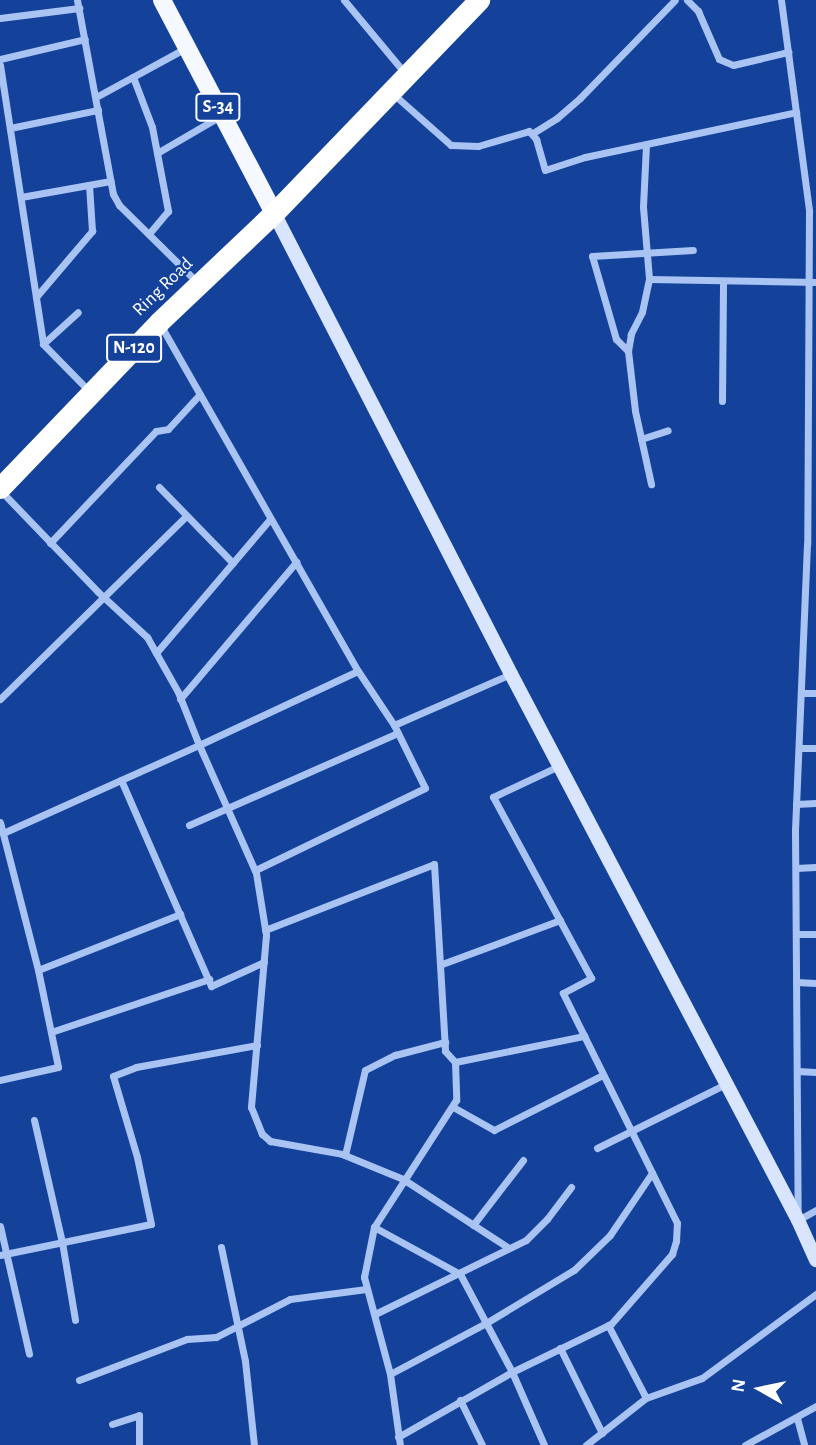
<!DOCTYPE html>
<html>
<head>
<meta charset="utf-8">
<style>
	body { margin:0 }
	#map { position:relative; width:816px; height:1445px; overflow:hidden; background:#14429b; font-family:"Alegreya Sans",sans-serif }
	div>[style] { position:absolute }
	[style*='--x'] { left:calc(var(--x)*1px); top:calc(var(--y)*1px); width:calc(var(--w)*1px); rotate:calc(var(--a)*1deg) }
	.street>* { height:7px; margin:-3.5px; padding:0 3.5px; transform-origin:3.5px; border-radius:3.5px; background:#a9c3f3 }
	.secondary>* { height:14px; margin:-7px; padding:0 7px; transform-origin:7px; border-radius:7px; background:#d9e5fd }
	.primary>* { height:18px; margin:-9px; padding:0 9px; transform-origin:9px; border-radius:9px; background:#f5f8ff }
	.highway>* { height:21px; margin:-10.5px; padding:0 10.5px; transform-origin:10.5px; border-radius:10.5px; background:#fff }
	span { translate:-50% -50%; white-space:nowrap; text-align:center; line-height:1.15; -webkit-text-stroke:5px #14429b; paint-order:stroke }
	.shield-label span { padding:2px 5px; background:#14429b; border:2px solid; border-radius:5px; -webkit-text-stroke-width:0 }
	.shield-label { font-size:18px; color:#fff; font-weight:700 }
	.street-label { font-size:19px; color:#fff }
	.north { position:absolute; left:725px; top:1354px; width:70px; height:70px; -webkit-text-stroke:5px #14429b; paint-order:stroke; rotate:279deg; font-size:19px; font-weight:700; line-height:28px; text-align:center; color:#fff }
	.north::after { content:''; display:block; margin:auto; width:24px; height:32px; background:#fff; clip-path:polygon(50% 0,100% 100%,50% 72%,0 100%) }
</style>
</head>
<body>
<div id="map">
	<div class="street">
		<i style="--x:77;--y:0;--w:197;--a:79.5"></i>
		<i style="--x:113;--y:194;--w:13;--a:61"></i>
		<i style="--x:119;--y:205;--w:111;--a:44.6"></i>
		<i style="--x:344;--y:0;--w:94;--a:50.2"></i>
		<i style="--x:687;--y:0;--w:16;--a:45"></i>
		<i style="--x:698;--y:11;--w:52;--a:66.4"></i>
		<i style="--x:719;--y:59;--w:15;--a:23"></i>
		<i style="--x:733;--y:65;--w:57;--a:-13.3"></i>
		<i style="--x:781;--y:0;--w:213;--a:82.4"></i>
		<i style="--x:809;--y:211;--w:333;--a:90.3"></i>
		<i style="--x:807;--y:544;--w:285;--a:92.4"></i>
		<i style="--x:795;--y:829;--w:391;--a:89.6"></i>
		<i style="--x:798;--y:1220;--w:21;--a:-29"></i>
		<i style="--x:0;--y:18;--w:80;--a:-7.2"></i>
		<i style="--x:0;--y:59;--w:87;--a:-13.2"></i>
		<i style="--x:0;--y:65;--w:282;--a:81.2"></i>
		<i style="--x:43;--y:344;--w:67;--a:45.6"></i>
		<i style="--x:133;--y:77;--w:53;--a:69.2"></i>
		<i style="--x:152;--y:127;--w:86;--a:79.2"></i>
		<i style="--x:168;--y:211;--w:30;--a:130"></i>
		<i style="--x:391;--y:92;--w:80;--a:41.5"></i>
		<i style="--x:451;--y:145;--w:27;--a:2"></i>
		<i style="--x:478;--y:146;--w:53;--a:-16.4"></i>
		<i style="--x:529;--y:131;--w:11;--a:49"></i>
		<i style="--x:536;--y:139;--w:32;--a:74"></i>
		<i style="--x:545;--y:170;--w:42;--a:-18"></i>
		<i style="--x:585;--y:157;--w:216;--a:-12"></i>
		<i style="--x:96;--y:97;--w:102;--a:-28.6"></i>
		<i style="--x:10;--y:128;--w:90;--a:-11.6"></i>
		<i style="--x:533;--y:133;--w:28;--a:-32"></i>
		<i style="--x:557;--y:118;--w:30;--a:-41"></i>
		<i style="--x:580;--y:98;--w:136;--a:-45.9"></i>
		<i style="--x:646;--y:145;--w:62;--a:92.8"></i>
		<i style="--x:643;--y:207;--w:72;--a:85.2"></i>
		<i style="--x:649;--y:279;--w:34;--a:102"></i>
		<i style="--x:642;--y:312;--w:25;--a:117"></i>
		<i style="--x:631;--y:334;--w:17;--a:100"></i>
		<i style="--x:628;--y:351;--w:60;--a:83.3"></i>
		<i style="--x:635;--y:411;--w:75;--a:77.6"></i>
		<i style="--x:157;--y:153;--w:75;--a:-30.3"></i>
		<i style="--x:21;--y:197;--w:91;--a:-10.1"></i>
		<i style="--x:649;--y:279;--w:167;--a:1"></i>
		<i style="--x:36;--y:297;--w:87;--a:-49.7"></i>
		<i style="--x:92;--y:231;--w:46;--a:-93.7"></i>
		<i style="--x:161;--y:326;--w:397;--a:60.3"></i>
		<i style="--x:358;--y:671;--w:65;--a:56.3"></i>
		<i style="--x:394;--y:725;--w:70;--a:63.8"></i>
		<i style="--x:425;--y:788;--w:189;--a:154.2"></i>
		<i style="--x:43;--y:344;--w:47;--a:-42.4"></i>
		<i style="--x:628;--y:351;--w:17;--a:-135"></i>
		<i style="--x:616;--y:339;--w:86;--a:-106.1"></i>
		<i style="--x:592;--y:256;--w:101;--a:-3.4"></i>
		<i style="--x:722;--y:401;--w:119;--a:-89.5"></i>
		<i style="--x:641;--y:439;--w:28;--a:-18"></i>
		<i style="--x:159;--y:487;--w:106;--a:45.8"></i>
		<i style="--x:0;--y:490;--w:141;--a:46.1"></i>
		<i style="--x:98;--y:592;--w:67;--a:42.6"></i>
		<i style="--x:147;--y:637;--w:63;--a:60.6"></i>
		<i style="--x:178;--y:692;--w:57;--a:68.4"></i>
		<i style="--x:199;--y:745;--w:175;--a:-25"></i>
		<i style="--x:50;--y:543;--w:154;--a:-46.6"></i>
		<i style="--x:156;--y:431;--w:12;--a:-9"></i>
		<i style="--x:168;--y:429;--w:47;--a:-47.6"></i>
		<i style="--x:156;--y:653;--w:176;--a:-49.6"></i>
		<i style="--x:801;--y:693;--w:15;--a:0"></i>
		<i style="--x:0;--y:699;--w:261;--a:-44.5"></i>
		<i style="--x:180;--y:699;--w:180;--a:-49.7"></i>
		<i style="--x:394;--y:725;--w:128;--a:-23.6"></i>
		<i style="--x:799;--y:748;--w:17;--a:0"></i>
		<i style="--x:121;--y:780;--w:225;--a:66.4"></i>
		<i style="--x:211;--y:986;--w:58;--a:-24.4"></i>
		<i style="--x:796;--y:804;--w:20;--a:-3"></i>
		<i style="--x:0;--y:822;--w:153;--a:75.6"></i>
		<i style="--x:38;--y:970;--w:99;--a:78.3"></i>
		<i style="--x:58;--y:1067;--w:59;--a:167.4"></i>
		<i style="--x:189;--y:825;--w:228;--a:-23.8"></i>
		<i style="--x:3;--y:833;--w:215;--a:-24.2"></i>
		<i style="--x:199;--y:745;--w:140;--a:66"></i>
		<i style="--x:256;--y:873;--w:63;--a:80.8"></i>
		<i style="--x:266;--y:935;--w:173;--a:95"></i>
		<i style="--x:251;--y:1107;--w:29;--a:68"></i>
		<i style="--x:262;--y:1134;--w:11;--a:41"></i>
		<i style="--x:270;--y:1141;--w:73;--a:10.2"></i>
		<i style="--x:342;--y:1154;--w:66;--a:22.3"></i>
		<i style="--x:403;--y:1179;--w:126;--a:33.1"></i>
		<i style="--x:796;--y:868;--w:20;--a:-3"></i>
		<i style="--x:265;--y:930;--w:181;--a:-21.3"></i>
		<i style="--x:434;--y:864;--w:187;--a:86.6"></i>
		<i style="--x:445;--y:1051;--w:15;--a:48"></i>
		<i style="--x:455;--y:1062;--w:38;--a:88"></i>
		<i style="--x:456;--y:1100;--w:151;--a:122.8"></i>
		<i style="--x:374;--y:1227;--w:51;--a:101.3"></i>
		<i style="--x:364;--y:1277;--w:100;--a:75"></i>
		<i style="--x:390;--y:1374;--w:72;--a:82"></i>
		<i style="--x:796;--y:934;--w:20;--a:0"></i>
		<i style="--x:442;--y:964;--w:126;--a:-20.4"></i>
		<i style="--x:38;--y:970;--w:153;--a:-21.5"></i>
		<i style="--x:796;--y:982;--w:20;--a:3"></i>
		<i style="--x:51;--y:1032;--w:167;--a:-18.5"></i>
		<i style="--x:455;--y:1062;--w:132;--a:-11.4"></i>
		<i style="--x:797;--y:1071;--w:19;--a:3"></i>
		<i style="--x:453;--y:1107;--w:47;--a:29.3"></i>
		<i style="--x:494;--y:1130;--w:122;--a:-26.8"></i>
		<i style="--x:34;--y:1120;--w:125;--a:77.1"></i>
		<i style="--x:62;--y:1242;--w:79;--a:80.5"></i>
		<i style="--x:597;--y:1148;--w:144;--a:-26.4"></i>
		<i style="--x:345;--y:1155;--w:87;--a:-76.8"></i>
		<i style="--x:365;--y:1070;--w:34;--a:-27"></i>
		<i style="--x:395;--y:1055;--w:52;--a:-14.6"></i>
		<i style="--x:473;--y:1225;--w:82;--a:-52.4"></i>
		<i style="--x:0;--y:1226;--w:131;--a:77.2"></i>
		<i style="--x:374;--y:1227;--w:98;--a:28.7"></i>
		<i style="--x:460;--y:1274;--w:111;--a:62"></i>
		<i style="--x:512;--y:1372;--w:80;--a:66.3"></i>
		<i style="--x:221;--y:1247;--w:116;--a:78.1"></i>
		<i style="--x:245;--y:1361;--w:84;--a:83.9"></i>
		<i style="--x:0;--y:1255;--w:154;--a:-11.6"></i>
		<i style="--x:151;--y:1224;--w:68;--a:-101.8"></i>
		<i style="--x:137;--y:1157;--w:84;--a:-106.5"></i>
		<i style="--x:113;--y:1076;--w:25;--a:-21"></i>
		<i style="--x:136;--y:1067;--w:123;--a:-10.3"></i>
		<i style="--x:375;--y:1314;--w:168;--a:-26.1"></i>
		<i style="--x:526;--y:1240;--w:30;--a:-45"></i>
		<i style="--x:547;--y:1219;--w:40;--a:-53"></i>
		<i style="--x:608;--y:1325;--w:82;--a:62.5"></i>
		<i style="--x:560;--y:1348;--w:95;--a:63.7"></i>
		<i style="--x:390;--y:1374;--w:109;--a:-28"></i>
		<i style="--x:486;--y:1323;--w:103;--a:-31.1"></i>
		<i style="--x:574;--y:1270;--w:50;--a:-44.2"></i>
		<i style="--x:610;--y:1235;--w:75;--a:-55.9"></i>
		<i style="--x:79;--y:1380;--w:116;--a:-20.8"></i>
		<i style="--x:187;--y:1339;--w:29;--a:-4"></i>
		<i style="--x:216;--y:1337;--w:83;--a:-27.2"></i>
		<i style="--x:290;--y:1299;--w:77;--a:-7.5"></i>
		<i style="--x:460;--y:1400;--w:50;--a:63.9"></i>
		<i style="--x:797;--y:1418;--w:28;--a:75"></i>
		<i style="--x:112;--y:1424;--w:28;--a:-18"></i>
		<i style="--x:139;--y:1415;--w:30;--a:90"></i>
		<i style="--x:398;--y:1437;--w:131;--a:-29.7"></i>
		<i style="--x:512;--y:1372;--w:110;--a:-25.9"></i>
		<i style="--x:611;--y:1324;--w:93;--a:-48.9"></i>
		<i style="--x:672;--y:1254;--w:14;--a:-73"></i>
		<i style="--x:676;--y:1241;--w:18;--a:-87"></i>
		<i style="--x:677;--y:1223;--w:257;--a:-116.4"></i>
		<i style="--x:563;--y:993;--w:32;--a:-28"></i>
		<i style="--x:591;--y:978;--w:206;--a:-118.4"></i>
		<i style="--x:493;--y:797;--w:73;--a:-25.2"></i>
		<i style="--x:586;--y:1445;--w:76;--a:-38.1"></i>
		<i style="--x:646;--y:1398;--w:59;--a:-19.7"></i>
		<i style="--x:702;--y:1378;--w:142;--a:-36.4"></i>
		<i style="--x:745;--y:1445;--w:81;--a:-28.8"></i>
	</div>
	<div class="secondary">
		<i style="--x:274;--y:213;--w:518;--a:62.79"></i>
		<i style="--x:511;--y:674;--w:617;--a:62.27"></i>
		<i style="--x:798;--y:1220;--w:44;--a:65.8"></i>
	</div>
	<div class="primary">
		<i style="--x:162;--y:0;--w:241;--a:62.3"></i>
	</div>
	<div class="highway">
		<i style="--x:0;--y:488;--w:230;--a:-46.2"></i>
		<i style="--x:159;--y:322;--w:158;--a:-43.5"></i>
		<i style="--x:274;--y:213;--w:296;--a:-46.1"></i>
	</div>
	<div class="shield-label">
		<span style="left:218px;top:107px">S-34</span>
		<span style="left:134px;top:348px">N-120</span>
	</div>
	<div class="street-label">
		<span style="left:163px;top:287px;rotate:-44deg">Ring Road</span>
	</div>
	<div class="north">N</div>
</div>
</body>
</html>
